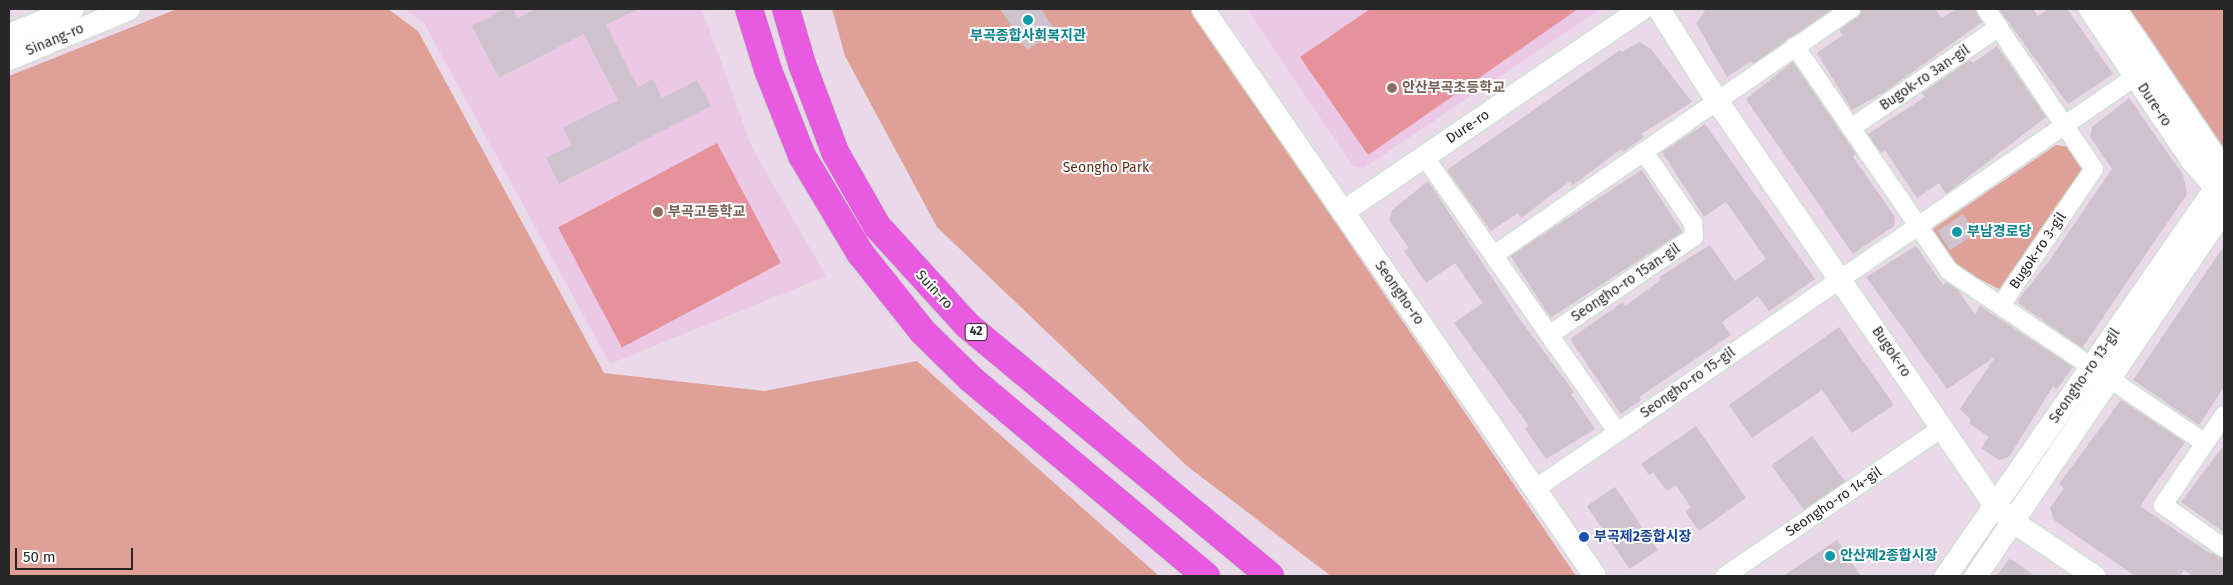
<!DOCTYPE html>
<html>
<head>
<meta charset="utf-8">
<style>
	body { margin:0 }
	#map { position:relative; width:2233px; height:585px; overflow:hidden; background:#e9d9e9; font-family:"Fira Sans","Noto Sans KR",sans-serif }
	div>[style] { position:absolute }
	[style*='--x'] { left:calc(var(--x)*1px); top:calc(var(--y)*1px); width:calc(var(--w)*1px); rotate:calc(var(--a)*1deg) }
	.education>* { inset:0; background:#ebc8e6 }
	.green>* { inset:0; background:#dea097 }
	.pitch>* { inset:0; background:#e6929b; transform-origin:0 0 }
	.building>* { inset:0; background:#cec2cd; transform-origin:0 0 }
	.roads { filter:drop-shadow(1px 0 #cee0d3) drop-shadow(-1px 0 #cee0d3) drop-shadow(0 1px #cee0d3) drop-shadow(0 -1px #cee0d3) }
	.minor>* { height:18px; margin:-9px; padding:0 9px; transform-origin:9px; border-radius:9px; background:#fff }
	.tertiary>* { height:22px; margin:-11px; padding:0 11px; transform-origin:11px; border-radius:11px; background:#fff }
	.trunk>* { height:28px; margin:-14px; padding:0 14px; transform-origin:14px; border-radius:14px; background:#e85ae0 }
	.dots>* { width:14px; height:14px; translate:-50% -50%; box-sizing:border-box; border:2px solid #fff; border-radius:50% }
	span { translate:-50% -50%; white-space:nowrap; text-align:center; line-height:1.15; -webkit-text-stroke:4px #fff; paint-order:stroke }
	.shield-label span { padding:1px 4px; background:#fff; border:1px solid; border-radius:4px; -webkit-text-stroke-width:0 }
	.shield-label { font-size:12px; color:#272727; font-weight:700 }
	.culture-label { font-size:14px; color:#0d838f; font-weight:700 }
	.left { translate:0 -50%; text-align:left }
	.street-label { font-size:14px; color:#272727 }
	.education-label { font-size:14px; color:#785e54; font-weight:700 }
	.park-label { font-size:14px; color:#5f2e1c }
	.transit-label { font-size:14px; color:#164399; font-weight:700 }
	.frame { position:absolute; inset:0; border:10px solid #272727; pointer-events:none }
	.scale { position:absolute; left:15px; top:548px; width:118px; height:22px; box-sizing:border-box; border:2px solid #272727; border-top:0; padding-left:6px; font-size:15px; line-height:18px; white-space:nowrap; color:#272727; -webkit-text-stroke:4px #fff; paint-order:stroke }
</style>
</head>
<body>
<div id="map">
	<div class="education">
		<i style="clip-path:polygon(404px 9px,702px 9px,752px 148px,826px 276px,610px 364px,424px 23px)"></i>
		<i style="clip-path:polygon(1247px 9px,1600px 9px,1364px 168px,1353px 166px)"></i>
	</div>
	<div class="green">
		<i style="clip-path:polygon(177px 9px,388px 9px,418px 31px,604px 373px,765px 391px,917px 361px,1159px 576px,9px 576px,9px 76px)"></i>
		<i style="clip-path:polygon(832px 9px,1190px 9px,1576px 576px,1331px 576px,1187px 466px,937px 227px,845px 56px)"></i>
		<i style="clip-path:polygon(2129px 9px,2224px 9px,2224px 148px,2146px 32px)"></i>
		<i style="clip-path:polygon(2056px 145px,2068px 147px,2084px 168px,2001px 290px,1956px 267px,1931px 237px,1933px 229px)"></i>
	</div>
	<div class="pitch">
		<i style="clip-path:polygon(1370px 9px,1578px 9px,1368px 155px,1300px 57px)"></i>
		<i style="left:717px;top:143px;width:136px;height:180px;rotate:62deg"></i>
	</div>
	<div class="building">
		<i style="clip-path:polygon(505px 9px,513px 9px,518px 18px,536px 9px,638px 9px,606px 25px,638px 87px,653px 79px,662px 98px,697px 80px,711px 106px,559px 184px,546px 158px,572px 145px,563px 128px,618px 100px,584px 34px,499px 78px,472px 26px)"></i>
		<i style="clip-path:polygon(1000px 9px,1041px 9px,1056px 31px,1027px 50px)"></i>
		<i style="clip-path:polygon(1706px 9px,1833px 9px,1753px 64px,1751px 61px,1727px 77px,1696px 23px)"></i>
		<i style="clip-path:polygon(1862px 9px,1935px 9px,1942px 18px,1956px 9px,1976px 9px,1982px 22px,1886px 91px,1852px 110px,1817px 53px,1843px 35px,1839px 30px,1857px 17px)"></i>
		<i style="clip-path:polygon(1999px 9px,2033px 9px,2038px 16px,2048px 9px,2067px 9px,2113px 74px,2068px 104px)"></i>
		<i style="clip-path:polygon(1640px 42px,1651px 49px,1692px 102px,1641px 134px,1644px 137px,1623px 152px,1621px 149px,1573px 185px,1570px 181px,1521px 218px,1518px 213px,1491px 231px,1447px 170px,1620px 50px,1622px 52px)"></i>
		<i style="clip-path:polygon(1997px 46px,2046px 117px,1946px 194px,1939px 183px,1917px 198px,1885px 150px,1881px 153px,1868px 134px,1925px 97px,1922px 93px,1970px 60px,1973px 63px)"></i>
		<i style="clip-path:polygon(1793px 62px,1856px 154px,1853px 157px,1895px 217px,1894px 226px,1853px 254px,1746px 99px)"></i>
		<i style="clip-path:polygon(2129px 98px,2183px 175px,2187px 194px,2082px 348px,2018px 303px,2019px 299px,2049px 261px,2112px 169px,2090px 137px,2092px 127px)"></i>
		<i style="clip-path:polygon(1705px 124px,1815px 279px,1769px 311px,1758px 296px,1722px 322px,1731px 335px,1639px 397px,1641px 400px,1621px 414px,1570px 339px,1623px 302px,1625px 306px,1661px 280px,1659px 277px,1710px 245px,1735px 281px,1766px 259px,1726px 202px,1704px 217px,1662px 152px)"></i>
		<i style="left:1642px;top:170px;width:74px;height:157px;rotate:57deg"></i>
		<i style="clip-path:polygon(1428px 181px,1518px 317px,1574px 392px,1571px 394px,1595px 429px,1546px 459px,1525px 429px,1529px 426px,1454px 323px,1483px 303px,1455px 263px,1426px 283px,1404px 251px,1409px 248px,1389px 220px,1392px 210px)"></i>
		<i style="left:1963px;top:214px;width:23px;height:31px;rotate:56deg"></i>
		<i style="clip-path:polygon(1916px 246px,1943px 285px,1946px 282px,1957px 289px,1975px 315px,1980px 306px,2073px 367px,2057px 389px,2053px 386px,2009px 457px,1999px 460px,1981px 448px,1989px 437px,1969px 423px,1971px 420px,1960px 409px,1996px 356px,1947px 389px,1866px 277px)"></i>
		<i style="clip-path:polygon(2224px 246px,2224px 387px,2199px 425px,2133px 380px)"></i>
		<i style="clip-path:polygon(1839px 327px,1894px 405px,1852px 433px,1822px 390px,1752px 438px,1729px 405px)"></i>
		<i style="clip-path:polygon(2121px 400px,2185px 442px,2140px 506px,2206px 551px,2224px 558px,2224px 576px,2192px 576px,2184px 570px,2180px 576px,2135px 576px,2054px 520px,2050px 508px,2064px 488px,2059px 484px)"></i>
		<i style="clip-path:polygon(1696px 426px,1746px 498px,1699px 531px,1685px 511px,1691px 507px,1676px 485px,1667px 491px,1653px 472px,1649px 475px,1641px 464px)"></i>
		<i style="left:1812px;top:436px;width:57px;height:50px;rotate:54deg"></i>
		<i style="clip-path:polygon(2224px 445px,2224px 535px,2221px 530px,2181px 502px)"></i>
		<i style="left:1615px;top:487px;width:76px;height:34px;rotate:56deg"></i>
		<i style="clip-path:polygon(1837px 540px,1861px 576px,1783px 576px)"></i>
		<i style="clip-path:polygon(2009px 559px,2015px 562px,2035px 576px,1997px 576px)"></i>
	</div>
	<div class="roads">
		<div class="minor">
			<i style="--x:1986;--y:9;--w:193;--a:56"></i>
			<i style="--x:2094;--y:169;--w:165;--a:124.4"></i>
			<i style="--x:1795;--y:46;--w:273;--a:55.6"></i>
			<i style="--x:1949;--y:271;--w:308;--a:33.9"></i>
			<i style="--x:1851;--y:128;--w:179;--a:-34.3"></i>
			<i style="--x:1424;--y:156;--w:337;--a:55"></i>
			<i style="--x:1494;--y:255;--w:434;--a:-34.6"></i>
			<i style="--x:1549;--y:335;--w:175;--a:-34.1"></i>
			<i style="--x:1694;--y:237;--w:14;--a:-94"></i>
			<i style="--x:1693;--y:223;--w:86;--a:-124.6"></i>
			<i style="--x:2224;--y:415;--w:109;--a:124.1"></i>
			<i style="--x:2163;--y:505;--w:75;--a:35.2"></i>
			<i style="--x:1535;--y:489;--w:728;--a:-34.48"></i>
			<i style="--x:1725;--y:576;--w:263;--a:-34.3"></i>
		</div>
		<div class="tertiary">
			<i style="--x:1203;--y:9;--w:689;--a:55.34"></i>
			<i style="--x:1659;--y:9;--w:109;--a:57.8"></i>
			<i style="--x:1717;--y:101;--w:489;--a:55.5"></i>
			<i style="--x:1994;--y:504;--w:25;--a:43"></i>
			<i style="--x:2012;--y:521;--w:99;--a:33.9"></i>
			<i style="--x:2090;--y:9;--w:183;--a:56.1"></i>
			<i style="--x:2192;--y:161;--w:48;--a:48.4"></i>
			<i style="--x:2115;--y:9;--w:194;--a:55.9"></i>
			<i style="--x:9;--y:35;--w:69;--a:-22.1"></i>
			<i style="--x:9;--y:59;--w:130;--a:-22.6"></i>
			<i style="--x:1343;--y:212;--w:361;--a:-34.2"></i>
			<i style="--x:1946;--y:576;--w:487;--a:-55.2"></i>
			<i style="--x:1976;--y:576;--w:442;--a:-55.9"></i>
		</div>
		<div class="trunk">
			<i style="--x:749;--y:9;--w:64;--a:72.7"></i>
			<i style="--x:768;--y:70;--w:92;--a:68.4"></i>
			<i style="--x:802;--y:156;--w:113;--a:59.1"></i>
			<i style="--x:860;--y:253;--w:101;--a:51.4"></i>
			<i style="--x:923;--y:332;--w:67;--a:44.4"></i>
			<i style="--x:971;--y:379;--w:307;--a:40"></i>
			<i style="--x:786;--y:9;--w:57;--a:73.8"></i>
			<i style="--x:802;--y:64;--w:94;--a:69.4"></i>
			<i style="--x:835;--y:152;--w:85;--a:60.4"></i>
			<i style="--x:877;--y:226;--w:135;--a:47.7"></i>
			<i style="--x:968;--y:326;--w:392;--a:39.6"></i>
		</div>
	</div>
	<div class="dots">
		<i style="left:1028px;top:20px;background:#0f9aa8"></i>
		<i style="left:1392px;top:88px;background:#8d6e63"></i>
		<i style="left:658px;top:212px;background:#8d6e63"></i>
		<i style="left:1957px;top:232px;background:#0f9aa8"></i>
		<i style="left:1584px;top:537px;background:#1a4fb4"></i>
		<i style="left:1830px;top:556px;background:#0f9aa8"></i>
	</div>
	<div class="shield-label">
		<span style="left:976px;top:332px">42</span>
	</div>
	<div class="culture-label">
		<span style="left:1028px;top:36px">부곡종합사회복지관</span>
		<span class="left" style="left:1967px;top:232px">부남경로당</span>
		<span class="left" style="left:1840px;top:556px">안산제2종합시장</span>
	</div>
	<div class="street-label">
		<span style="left:55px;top:40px;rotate:-23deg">Sinang-ro</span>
		<span style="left:1925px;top:78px;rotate:-34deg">Bugok-ro 3an-gil</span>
		<span style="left:2154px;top:105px;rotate:56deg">Dure-ro</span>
		<span style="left:1468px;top:127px;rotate:-34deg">Dure-ro</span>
		<span style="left:2038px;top:251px;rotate:-56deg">Bugok-ro 3-gil</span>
		<span style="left:1626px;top:283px;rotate:-34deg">Seongho-ro 15an-gil</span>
		<span style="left:934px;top:290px;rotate:47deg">Suin-ro</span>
		<span style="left:1399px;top:293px;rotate:55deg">Seongho-ro</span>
		<span style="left:1891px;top:352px;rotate:56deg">Bugok-ro</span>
		<span style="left:2085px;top:376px;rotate:-55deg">Seongho-ro 13-gil</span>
		<span style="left:1688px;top:383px;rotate:-35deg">Seongho-ro 15-gil</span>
		<span style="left:1834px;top:502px;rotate:-34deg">Seongho-ro 14-gil</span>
	</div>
	<div class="education-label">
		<span class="left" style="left:1402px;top:88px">안산부곡초등학교</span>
		<span class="left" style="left:668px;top:212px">부곡고등학교</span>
	</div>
	<div class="park-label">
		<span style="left:1106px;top:168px">Seongho Park</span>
	</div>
	<div class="transit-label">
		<span class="left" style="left:1594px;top:537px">부곡제2종합시장</span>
	</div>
	<div class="frame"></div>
	<div class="scale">50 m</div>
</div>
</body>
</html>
